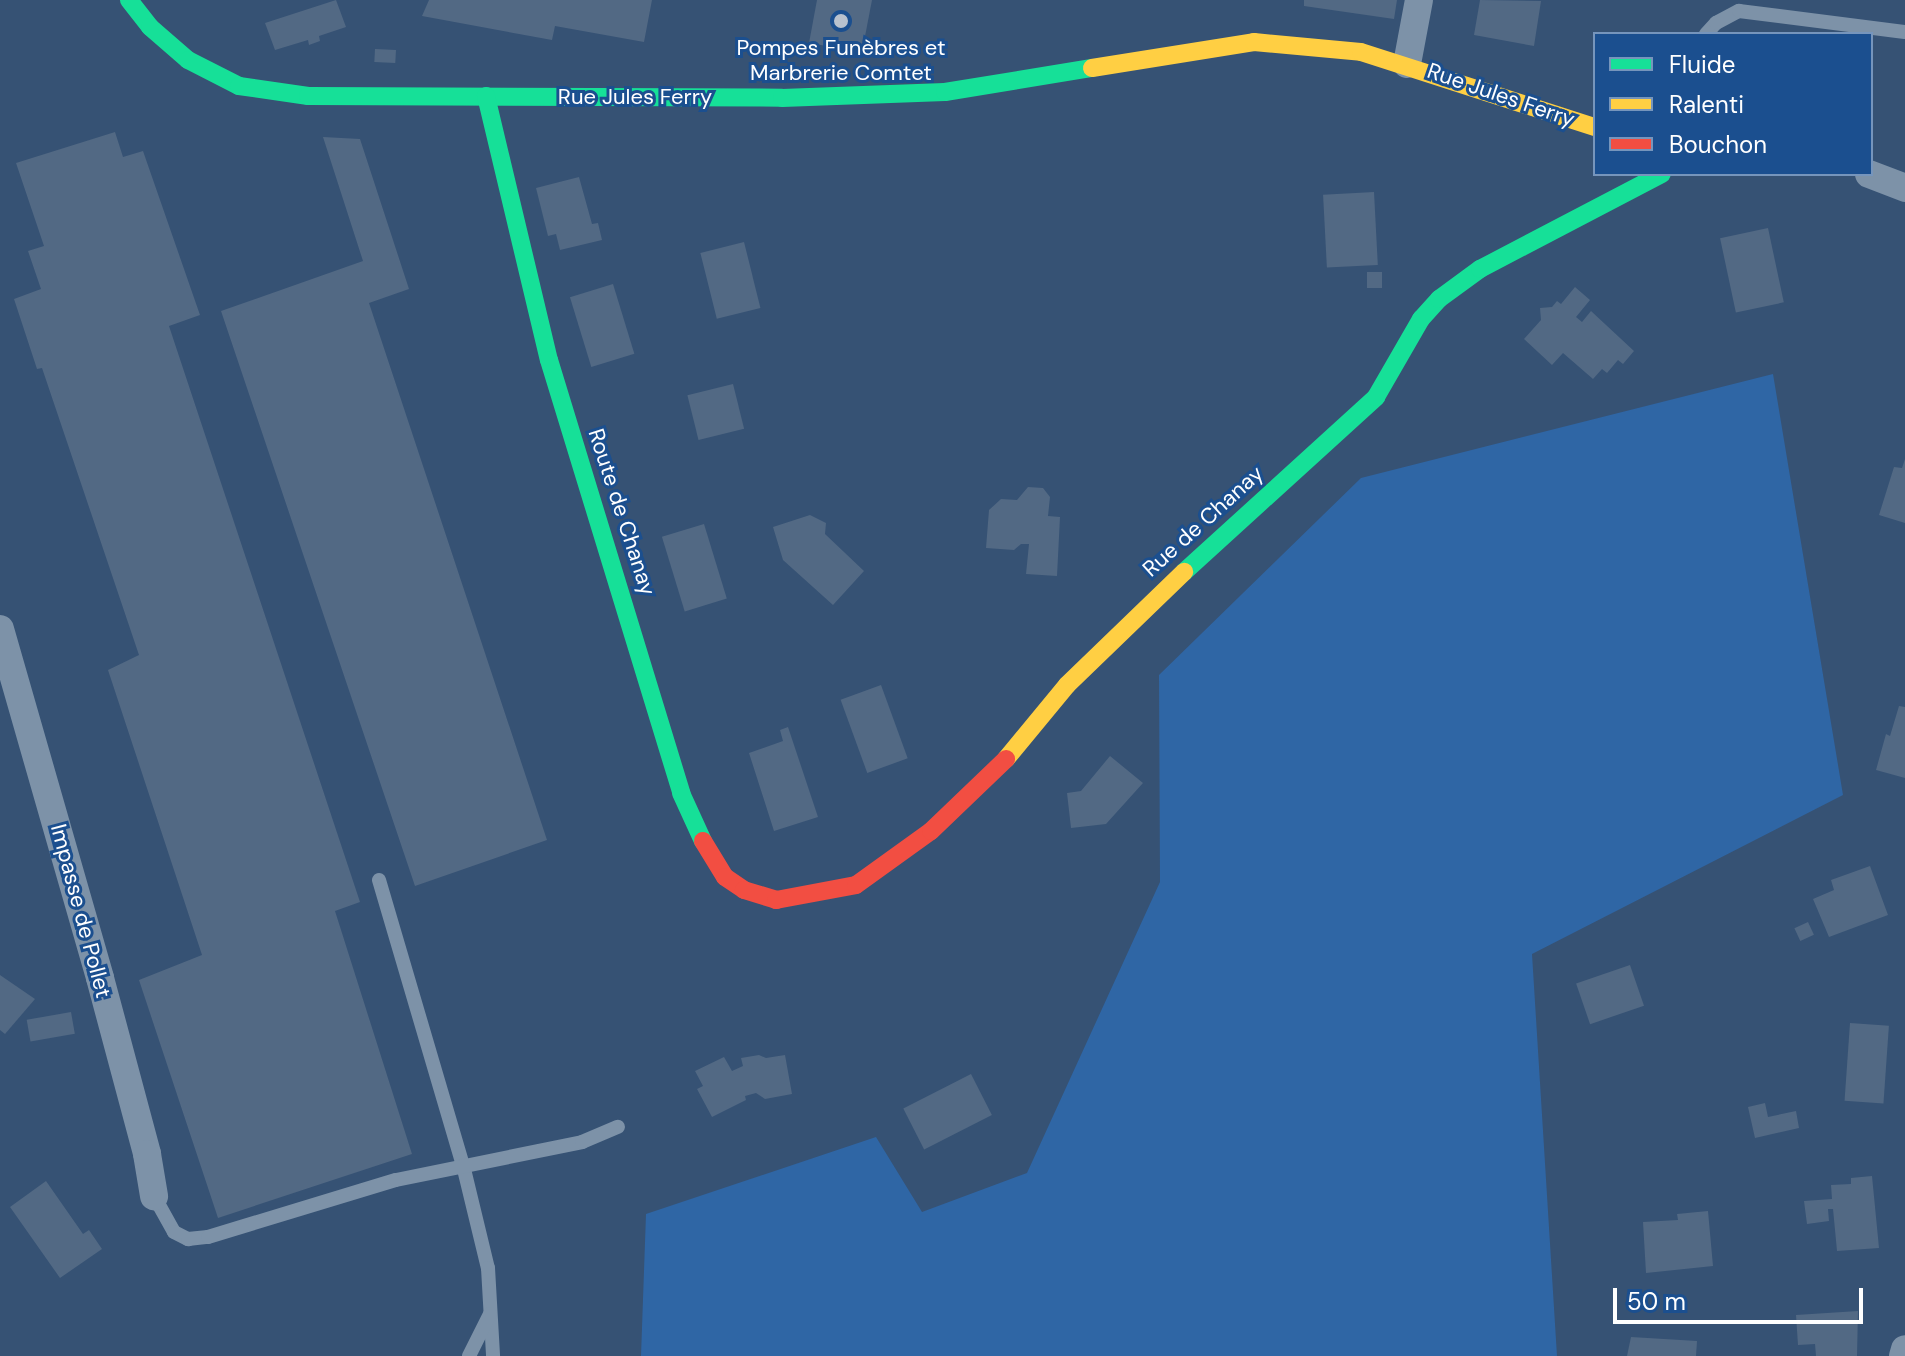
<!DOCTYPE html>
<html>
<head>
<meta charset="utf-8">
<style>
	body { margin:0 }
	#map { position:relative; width:1905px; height:1356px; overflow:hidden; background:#365274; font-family:"DM Sans",sans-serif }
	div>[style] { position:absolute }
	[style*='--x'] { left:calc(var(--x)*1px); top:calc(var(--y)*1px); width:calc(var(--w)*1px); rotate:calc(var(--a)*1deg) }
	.green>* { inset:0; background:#2f66a5 }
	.building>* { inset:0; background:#526984; transform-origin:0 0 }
	.lane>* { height:14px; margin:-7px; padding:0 7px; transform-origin:7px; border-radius:7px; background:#7d92a8 }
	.street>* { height:28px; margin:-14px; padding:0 14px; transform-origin:14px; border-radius:14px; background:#7d92a8 }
	.fast>* { height:18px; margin:-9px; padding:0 9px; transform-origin:9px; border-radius:9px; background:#16e098 }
	.slow>* { height:18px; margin:-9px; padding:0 9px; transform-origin:9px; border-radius:9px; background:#ffcf43 }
	.jam>* { height:18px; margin:-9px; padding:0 9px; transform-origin:9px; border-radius:9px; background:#f24e42 }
	.dots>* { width:22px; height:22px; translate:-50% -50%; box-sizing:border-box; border:4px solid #1b4f8f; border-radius:50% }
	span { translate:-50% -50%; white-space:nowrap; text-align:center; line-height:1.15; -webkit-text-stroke:6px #1b4f8f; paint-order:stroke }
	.poi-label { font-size:22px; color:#fff }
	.street-label { font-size:22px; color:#fff }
	.legend { position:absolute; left:1593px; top:32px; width:280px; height:144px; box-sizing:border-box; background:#1b4f8f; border:2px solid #7695bc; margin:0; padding:10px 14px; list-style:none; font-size:24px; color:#fff }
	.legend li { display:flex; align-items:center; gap:16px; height:40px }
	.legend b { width:40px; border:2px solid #7695bc }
	.scale { position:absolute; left:1613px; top:1288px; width:250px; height:36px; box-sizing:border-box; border:4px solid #fff; border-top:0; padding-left:10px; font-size:24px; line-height:28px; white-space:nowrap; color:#fff; -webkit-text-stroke:6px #1b4f8f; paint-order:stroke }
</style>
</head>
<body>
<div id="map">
	<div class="green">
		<i style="clip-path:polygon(1773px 374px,1843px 795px,1532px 954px,1557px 1356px,641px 1356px,646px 1214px,876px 1137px,922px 1212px,1027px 1173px,1160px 882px,1159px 675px,1361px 478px)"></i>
	</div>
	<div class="building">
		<i style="clip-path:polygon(336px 0,346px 27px,319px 36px,320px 41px,309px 45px,308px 40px,275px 50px,265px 23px)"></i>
		<i style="clip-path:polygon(429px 0,652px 0,644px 42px,555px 26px,552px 40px,422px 16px)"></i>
		<i style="clip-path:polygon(817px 0,872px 0,862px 52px,809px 43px)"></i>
		<i style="clip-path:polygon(1304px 0,1397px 0,1394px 19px,1304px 6px)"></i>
		<i style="clip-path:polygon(1480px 0,1541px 1px,1534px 46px,1474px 35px)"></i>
		<i style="left:375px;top:49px;width:21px;height:13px;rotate:3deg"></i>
		<i style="clip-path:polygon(115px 132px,123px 157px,143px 151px,200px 315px,169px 326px,360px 902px,335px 911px,412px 1154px,218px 1218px,139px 980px,202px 955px,108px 670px,139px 655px,42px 368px,37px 369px,14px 299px,41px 289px,28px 251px,44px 246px,16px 163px)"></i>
		<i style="clip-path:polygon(323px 137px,360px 139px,409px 289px,369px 303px,547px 840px,415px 886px,221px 311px,363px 261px)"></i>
		<i style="clip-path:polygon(579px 177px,592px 224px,598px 223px,602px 240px,560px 250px,556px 234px,548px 236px,536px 188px)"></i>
		<i style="left:1374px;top:192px;width:73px;height:51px;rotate:87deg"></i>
		<i style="left:1768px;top:228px;width:76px;height:49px;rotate:78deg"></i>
		<i style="left:744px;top:242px;width:68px;height:45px;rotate:76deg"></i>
		<i style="left:1367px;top:272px;width:15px;height:16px"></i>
		<i style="left:613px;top:284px;width:73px;height:45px;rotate:73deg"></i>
		<i style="clip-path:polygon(1575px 287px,1590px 300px,1576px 317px,1582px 322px,1591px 311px,1634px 351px,1623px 364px,1618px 360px,1607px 373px,1602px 369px,1593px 379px,1563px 353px,1552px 365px,1524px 339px,1541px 320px,1540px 308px,1552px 307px,1557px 301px,1561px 304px)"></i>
		<i style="left:733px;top:384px;width:46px;height:47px;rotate:76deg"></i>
		<i style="clip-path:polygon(1905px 459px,1905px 523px,1879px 515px,1894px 467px,1902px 468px)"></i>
		<i style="clip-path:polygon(1028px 487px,1043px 488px,1050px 497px,1048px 516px,1060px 517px,1057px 576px,1026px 574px,1029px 544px,1021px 544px,1014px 550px,986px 548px,989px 510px,1001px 499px,1017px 500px)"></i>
		<i style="clip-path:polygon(810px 515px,826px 523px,825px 534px,864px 571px,833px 605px,783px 560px,773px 527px)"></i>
		<i style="left:704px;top:524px;width:78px;height:44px;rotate:73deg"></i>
		<i style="left:881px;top:685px;width:78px;height:43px;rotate:70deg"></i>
		<i style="clip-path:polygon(1899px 706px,1905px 707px,1905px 778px,1876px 770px,1886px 734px,1890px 736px)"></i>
		<i style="clip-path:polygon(788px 727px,818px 817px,774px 831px,749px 753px,783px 741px,780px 730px)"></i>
		<i style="clip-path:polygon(1110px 756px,1143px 783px,1106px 824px,1071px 828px,1067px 793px,1081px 791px)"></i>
		<i style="clip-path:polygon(1870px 866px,1888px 915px,1829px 937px,1813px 899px,1834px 890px,1831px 880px)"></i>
		<i style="left:1808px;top:922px;width:14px;height:15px;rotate:65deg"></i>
		<i style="left:1630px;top:965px;width:43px;height:57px;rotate:71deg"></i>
		<i style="clip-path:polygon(0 975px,35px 999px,5px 1034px,0 1030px)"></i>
		<i style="left:71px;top:1012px;width:22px;height:45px;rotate:80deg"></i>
		<i style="left:1850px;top:1023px;width:39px;height:78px;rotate:4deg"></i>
		<i style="clip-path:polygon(759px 1055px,766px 1058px,785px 1055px,792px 1094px,765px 1099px,756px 1093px,745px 1096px,746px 1100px,712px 1117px,697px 1089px,703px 1086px,695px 1071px,724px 1057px,732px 1071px,743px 1066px,741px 1058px)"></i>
		<i style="left:971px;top:1074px;width:46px;height:76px;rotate:63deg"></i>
		<i style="clip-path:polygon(1765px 1103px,1768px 1117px,1796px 1111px,1799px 1128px,1755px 1138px,1748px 1107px)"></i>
		<i style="clip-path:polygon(1872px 1176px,1879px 1248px,1837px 1251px,1833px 1209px,1828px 1209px,1829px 1221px,1807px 1224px,1804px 1201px,1832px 1199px,1831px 1185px,1851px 1184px,1851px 1178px)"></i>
		<i style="clip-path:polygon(46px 1181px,83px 1234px,89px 1230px,102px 1249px,60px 1278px,10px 1207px)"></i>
		<i style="clip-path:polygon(1708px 1211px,1713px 1266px,1646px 1273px,1643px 1222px,1678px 1220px,1677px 1214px)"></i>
		<i style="clip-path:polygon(1858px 1311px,1857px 1356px,1816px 1356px,1815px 1344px,1798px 1345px,1796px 1315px)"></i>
		<i style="clip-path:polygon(1631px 1337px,1697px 1341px,1696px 1356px,1627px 1356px)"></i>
	</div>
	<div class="lane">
		<i style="--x:1706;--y:34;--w:15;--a:-48"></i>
		<i style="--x:1716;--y:23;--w:26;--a:-28"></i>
		<i style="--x:1739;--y:11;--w:167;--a:7.2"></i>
		<i style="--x:379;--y:880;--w:297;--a:73.6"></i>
		<i style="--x:463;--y:1165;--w:106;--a:76.4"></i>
		<i style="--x:488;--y:1268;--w:88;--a:86.7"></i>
		<i style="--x:154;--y:1196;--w:41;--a:60.9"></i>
		<i style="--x:174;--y:1232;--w:16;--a:27"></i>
		<i style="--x:188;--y:1239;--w:20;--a:-6"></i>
		<i style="--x:208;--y:1237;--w:196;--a:-16.9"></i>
		<i style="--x:396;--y:1180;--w:190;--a:-11.5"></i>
		<i style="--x:582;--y:1142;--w:39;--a:-23"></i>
		<i style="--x:469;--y:1356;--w:47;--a:-63.4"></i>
	</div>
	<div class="street">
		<i style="--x:1407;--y:64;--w:65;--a:-79.4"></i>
		<i style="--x:1869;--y:174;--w:39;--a:21"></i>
		<i style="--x:0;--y:629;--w:363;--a:74"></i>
		<i style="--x:100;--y:978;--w:182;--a:75"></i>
		<i style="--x:147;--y:1154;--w:43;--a:80.5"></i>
		<i style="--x:1903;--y:1356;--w:7;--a:-74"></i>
	</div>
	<div class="fast">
		<i style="--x:129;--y:0;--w:34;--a:52"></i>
		<i style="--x:150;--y:27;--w:50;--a:41"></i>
		<i style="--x:188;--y:60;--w:57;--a:27"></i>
		<i style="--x:239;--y:86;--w:70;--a:8.2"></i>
		<i style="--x:308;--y:96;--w:474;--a:0.2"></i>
		<i style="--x:782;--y:98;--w:163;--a:-2.1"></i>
		<i style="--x:945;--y:92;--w:149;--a:-9.3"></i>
		<i style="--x:486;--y:96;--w:271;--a:76.6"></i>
		<i style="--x:549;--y:360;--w:453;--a:73"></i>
		<i style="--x:681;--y:793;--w:53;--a:65.4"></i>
		<i style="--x:1184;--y:572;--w:260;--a:-42.3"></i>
		<i style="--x:1376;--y:397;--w:90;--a:-60"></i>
		<i style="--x:1421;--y:319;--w:27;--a:-48"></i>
		<i style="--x:1439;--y:299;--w:51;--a:-36.2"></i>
		<i style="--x:1480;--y:269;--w:205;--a:-27.6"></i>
	</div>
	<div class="slow">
		<i style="--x:1092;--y:68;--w:164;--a:-9.1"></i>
		<i style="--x:1254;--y:42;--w:107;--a:5.3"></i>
		<i style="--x:1361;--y:52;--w:246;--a:17.8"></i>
		<i style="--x:1006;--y:759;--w:96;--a:-50.5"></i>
		<i style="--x:1067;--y:685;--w:163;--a:-44"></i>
	</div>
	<div class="jam">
		<i style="--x:703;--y:841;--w:42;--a:58.6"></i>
		<i style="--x:725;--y:877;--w:23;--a:34"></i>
		<i style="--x:744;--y:890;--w:34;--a:17"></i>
		<i style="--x:776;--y:900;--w:81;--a:-10.6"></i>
		<i style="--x:856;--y:885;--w:92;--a:-35.8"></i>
		<i style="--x:931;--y:831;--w:104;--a:-43.8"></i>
	</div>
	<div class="dots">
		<i style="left:841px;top:21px;background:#b9c2ce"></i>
	</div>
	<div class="poi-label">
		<span style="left:841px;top:60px">Pompes Funèbres et<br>Marbrerie Comtet</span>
	</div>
	<div class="street-label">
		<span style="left:1501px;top:95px;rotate:19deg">Rue Jules Ferry</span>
		<span style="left:635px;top:97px">Rue Jules Ferry</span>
		<span style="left:622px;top:512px;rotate:72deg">Route de Chanay</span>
		<span style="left:1203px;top:521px;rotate:-42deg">Rue de Chanay</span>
		<span style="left:81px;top:911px;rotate:75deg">Impasse de Pollet</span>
	</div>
	<ul class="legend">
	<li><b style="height:10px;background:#16e098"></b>Fluide</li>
	<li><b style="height:10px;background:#ffcf43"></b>Ralenti</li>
	<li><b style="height:10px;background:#f24e42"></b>Bouchon</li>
	</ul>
	<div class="scale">50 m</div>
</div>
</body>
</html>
